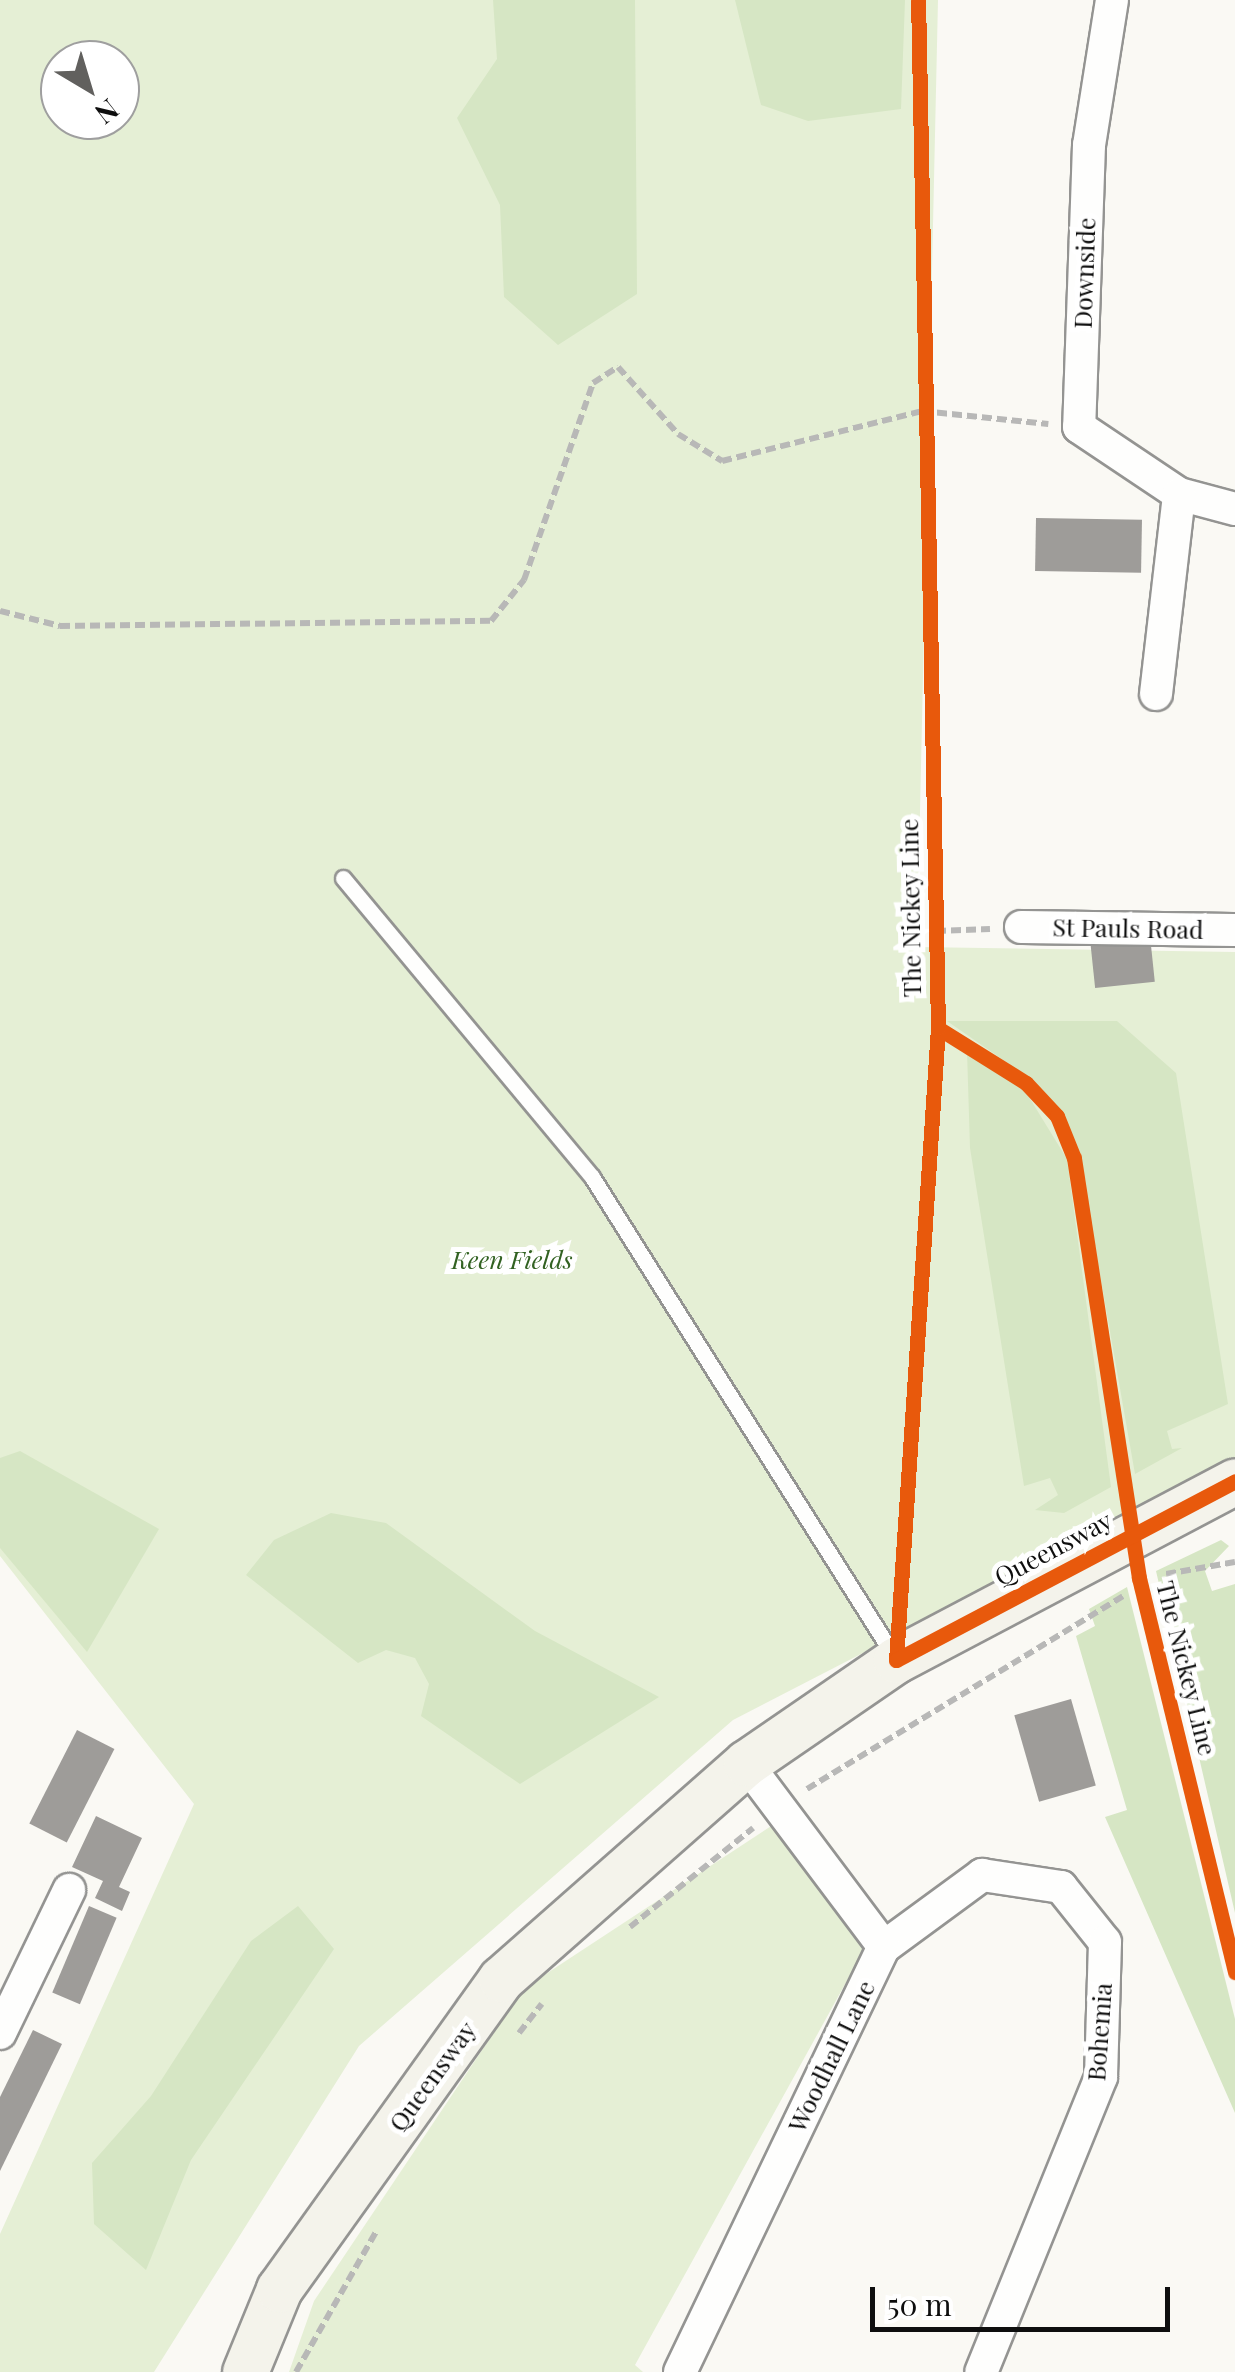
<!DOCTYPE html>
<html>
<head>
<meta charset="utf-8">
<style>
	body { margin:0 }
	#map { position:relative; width:1235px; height:2372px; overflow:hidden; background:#faf9f4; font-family:"Playfair Display",serif }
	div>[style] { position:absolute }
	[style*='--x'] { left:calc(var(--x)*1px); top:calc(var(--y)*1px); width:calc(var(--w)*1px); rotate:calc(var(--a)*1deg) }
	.green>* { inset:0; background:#e5efd5 }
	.forest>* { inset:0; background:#d6e6c4 }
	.building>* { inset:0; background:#9e9c99; transform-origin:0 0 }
	.path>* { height:6px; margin-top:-3px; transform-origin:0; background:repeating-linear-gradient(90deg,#b8b8b7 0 10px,transparent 0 15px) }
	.roads { filter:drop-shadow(2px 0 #949492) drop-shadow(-2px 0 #949492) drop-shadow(0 2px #949492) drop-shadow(0 -2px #949492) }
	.service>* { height:15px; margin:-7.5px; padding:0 7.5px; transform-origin:7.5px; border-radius:7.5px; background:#fefefd }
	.minor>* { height:32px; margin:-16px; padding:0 16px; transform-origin:16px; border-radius:16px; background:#fefefd }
	.secondary>* { height:45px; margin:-22.5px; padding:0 22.5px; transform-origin:22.5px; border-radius:22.5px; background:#f4f3eb }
	.cycleway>* { height:15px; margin:-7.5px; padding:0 7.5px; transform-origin:7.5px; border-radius:7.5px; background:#e8590c }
	span { translate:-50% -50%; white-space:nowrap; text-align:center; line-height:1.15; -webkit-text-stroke:10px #fff; paint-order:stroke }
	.street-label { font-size:25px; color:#0e0e0e }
	.park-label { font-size:25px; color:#326222; font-style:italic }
	.north { position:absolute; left:40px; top:40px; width:100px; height:100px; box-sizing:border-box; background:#fff; border:2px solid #9f9f9f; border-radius:50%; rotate:142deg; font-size:28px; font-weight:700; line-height:40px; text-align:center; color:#0e0e0e }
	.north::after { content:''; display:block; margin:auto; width:35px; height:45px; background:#61605e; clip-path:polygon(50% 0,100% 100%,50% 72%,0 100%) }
	.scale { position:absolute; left:870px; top:2287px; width:300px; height:45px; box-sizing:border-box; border:5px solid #0e0e0e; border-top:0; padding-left:12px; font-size:30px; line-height:35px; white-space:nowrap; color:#0e0e0e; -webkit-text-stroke:8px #fff; paint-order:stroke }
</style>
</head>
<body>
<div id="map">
	<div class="green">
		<i style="clip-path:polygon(evenodd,0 0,938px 0,917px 947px,1235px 952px,1235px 1461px,733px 1720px,359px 2046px,154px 2372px,0 2372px,0 2234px,194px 1804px,0 1556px,0 0,60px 60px,120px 60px,120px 120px,60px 120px,60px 60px)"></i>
		<i style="clip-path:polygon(785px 1817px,876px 1928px,635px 2365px,643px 2372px,289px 2372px,314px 2301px,523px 1989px)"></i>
	</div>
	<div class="forest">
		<i style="clip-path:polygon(493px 0,635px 0,637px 294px,558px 345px,504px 297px,500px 205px,457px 118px,497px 59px)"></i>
		<i style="clip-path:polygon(735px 0,905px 0,901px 109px,808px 121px,761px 105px)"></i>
		<i style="clip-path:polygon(947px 1021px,1117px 1021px,1176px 1073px,1228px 1404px,1167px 1431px,1172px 1449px,1182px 1448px,1135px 1474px,1079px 1155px,1032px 1080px)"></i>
		<i style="clip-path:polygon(967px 1051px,1024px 1089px,1067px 1159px,1111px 1487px,1064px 1513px,1035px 1510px,1058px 1495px,1050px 1478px,1024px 1486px,970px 1148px)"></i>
		<i style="clip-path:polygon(20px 1451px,159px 1529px,87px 1652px,0 1548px,0 1458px)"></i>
		<i style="clip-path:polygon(331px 1513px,386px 1523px,535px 1631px,659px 1697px,520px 1784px,421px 1716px,429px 1684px,415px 1658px,386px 1650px,358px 1663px,246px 1575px,274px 1540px)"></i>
		<i style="clip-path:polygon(1221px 1540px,1229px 1546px,1205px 1571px,1212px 1591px,1235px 1584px,1235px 1913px,1156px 1571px)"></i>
		<i style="clip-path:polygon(1127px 1587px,1235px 2019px,1235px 2113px,1105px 1817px,1127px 1810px,1076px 1636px,1095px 1626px,1089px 1609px)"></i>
		<i style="clip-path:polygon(298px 1906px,334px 1949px,191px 2160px,146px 2270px,94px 2224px,92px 2163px,151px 2096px,251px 1941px)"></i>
	</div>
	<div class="building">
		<i style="left:1036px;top:518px;width:106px;height:53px;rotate:1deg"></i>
		<i style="left:1150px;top:936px;width:46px;height:60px;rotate:84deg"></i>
		<i style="left:1071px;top:1699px;width:90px;height:59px;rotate:74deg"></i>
		<i style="left:77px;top:1730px;width:42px;height:105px;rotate:27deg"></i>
		<i style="clip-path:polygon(96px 1816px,142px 1838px,119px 1887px,130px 1892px,122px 1911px,95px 1898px,103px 1881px,72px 1867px)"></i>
		<i style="left:89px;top:1906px;width:30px;height:94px;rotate:23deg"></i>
		<i style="clip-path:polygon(33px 2030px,62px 2044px,0 2171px,0 2097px)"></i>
	</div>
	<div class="path">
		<i style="--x:0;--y:611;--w:62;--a:14"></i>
		<i style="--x:60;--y:626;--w:431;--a:-0.7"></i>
		<i style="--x:491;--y:621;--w:53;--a:-51.2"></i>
		<i style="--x:524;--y:580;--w:209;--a:-70.7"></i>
		<i style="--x:593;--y:383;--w:30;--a:-33"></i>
		<i style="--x:618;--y:367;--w:90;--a:48.2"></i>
		<i style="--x:678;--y:434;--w:52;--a:31.5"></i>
		<i style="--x:722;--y:461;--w:206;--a:-14"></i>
		<i style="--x:922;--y:411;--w:127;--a:5.9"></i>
		<i style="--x:936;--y:931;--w:54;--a:-2.1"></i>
		<i style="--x:1166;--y:1574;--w:70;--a:-9.9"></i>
		<i style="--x:899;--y:1614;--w:587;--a:-86.19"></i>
		<i style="--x:938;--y:1028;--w:104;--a:32"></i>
		<i style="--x:1026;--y:1083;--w:45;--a:46.8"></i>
		<i style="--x:1057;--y:1116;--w:45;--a:68"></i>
		<i style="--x:807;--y:1789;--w:370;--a:-31.4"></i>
		<i style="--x:630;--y:1927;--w:158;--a:-38.8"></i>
		<i style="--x:519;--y:2033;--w:37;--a:-52"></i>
		<i style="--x:296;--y:2372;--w:163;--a:-60.3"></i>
	</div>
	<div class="roads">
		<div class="service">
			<i style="--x:343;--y:878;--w:389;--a:50.2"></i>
			<i style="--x:592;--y:1177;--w:566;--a:57.77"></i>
		</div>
		<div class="minor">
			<i style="--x:1112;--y:0;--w:147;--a:99"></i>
			<i style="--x:1089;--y:145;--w:282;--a:92"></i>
			<i style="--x:1079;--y:427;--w:120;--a:33.8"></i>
			<i style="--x:1179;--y:494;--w:58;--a:15"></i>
			<i style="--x:1156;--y:694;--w:201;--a:-83.4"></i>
			<i style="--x:1021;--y:927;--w:214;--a:0.8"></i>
			<i style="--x:884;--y:1947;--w:122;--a:-36.3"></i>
			<i style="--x:982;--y:1875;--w:80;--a:8.6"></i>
			<i style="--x:1061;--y:1887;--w:70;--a:51.3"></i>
			<i style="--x:1105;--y:1942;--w:135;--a:91.7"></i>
			<i style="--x:1101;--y:2077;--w:318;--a:112.1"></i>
			<i style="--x:0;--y:2033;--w:159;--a:-64.2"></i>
			<i style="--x:680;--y:2372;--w:471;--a:-64.4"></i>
			<i style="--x:884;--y:1947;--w:230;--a:-126.9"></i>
		</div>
		<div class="secondary">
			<i style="--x:245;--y:2372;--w:90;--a:-67.7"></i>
			<i style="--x:279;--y:2289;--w:381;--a:-54.4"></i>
			<i style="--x:501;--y:1979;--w:327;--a:-41.4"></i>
			<i style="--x:746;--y:1763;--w:182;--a:-34.5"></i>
			<i style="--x:896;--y:1660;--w:383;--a:-27.8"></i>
		</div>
	</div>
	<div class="cycleway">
		<i style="--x:938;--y:1028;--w:104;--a:32"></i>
		<i style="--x:1026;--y:1083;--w:45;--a:46.8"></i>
		<i style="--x:1057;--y:1116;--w:45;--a:68"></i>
		<i style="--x:1074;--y:1158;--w:425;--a:81.2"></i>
		<i style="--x:1139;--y:1578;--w:406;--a:76.3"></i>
		<i style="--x:896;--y:1660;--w:633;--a:-86.2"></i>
		<i style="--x:938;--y:1028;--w:1028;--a:-91.11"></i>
		<i style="--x:896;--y:1660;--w:383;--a:-27.8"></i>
	</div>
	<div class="street-label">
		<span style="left:1084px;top:273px;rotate:-88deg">Downside</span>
		<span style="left:910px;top:908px;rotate:-91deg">The Nickey Line</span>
		<span style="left:1128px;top:928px;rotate:1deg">St Pauls Road</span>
		<span style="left:1053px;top:1548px;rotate:-28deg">Queensway</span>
		<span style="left:1187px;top:1668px;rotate:76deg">The Nickey Line</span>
		<span style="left:1099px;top:2032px;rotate:-86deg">Bohemia</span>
		<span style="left:831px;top:2056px;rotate:-64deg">Woodhall Lane</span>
		<span style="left:432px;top:2076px;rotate:-54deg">Queensway</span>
	</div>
	<div class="park-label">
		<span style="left:512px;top:1259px">Keen Fields</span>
	</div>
	<div class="north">N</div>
	<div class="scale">50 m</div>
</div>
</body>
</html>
